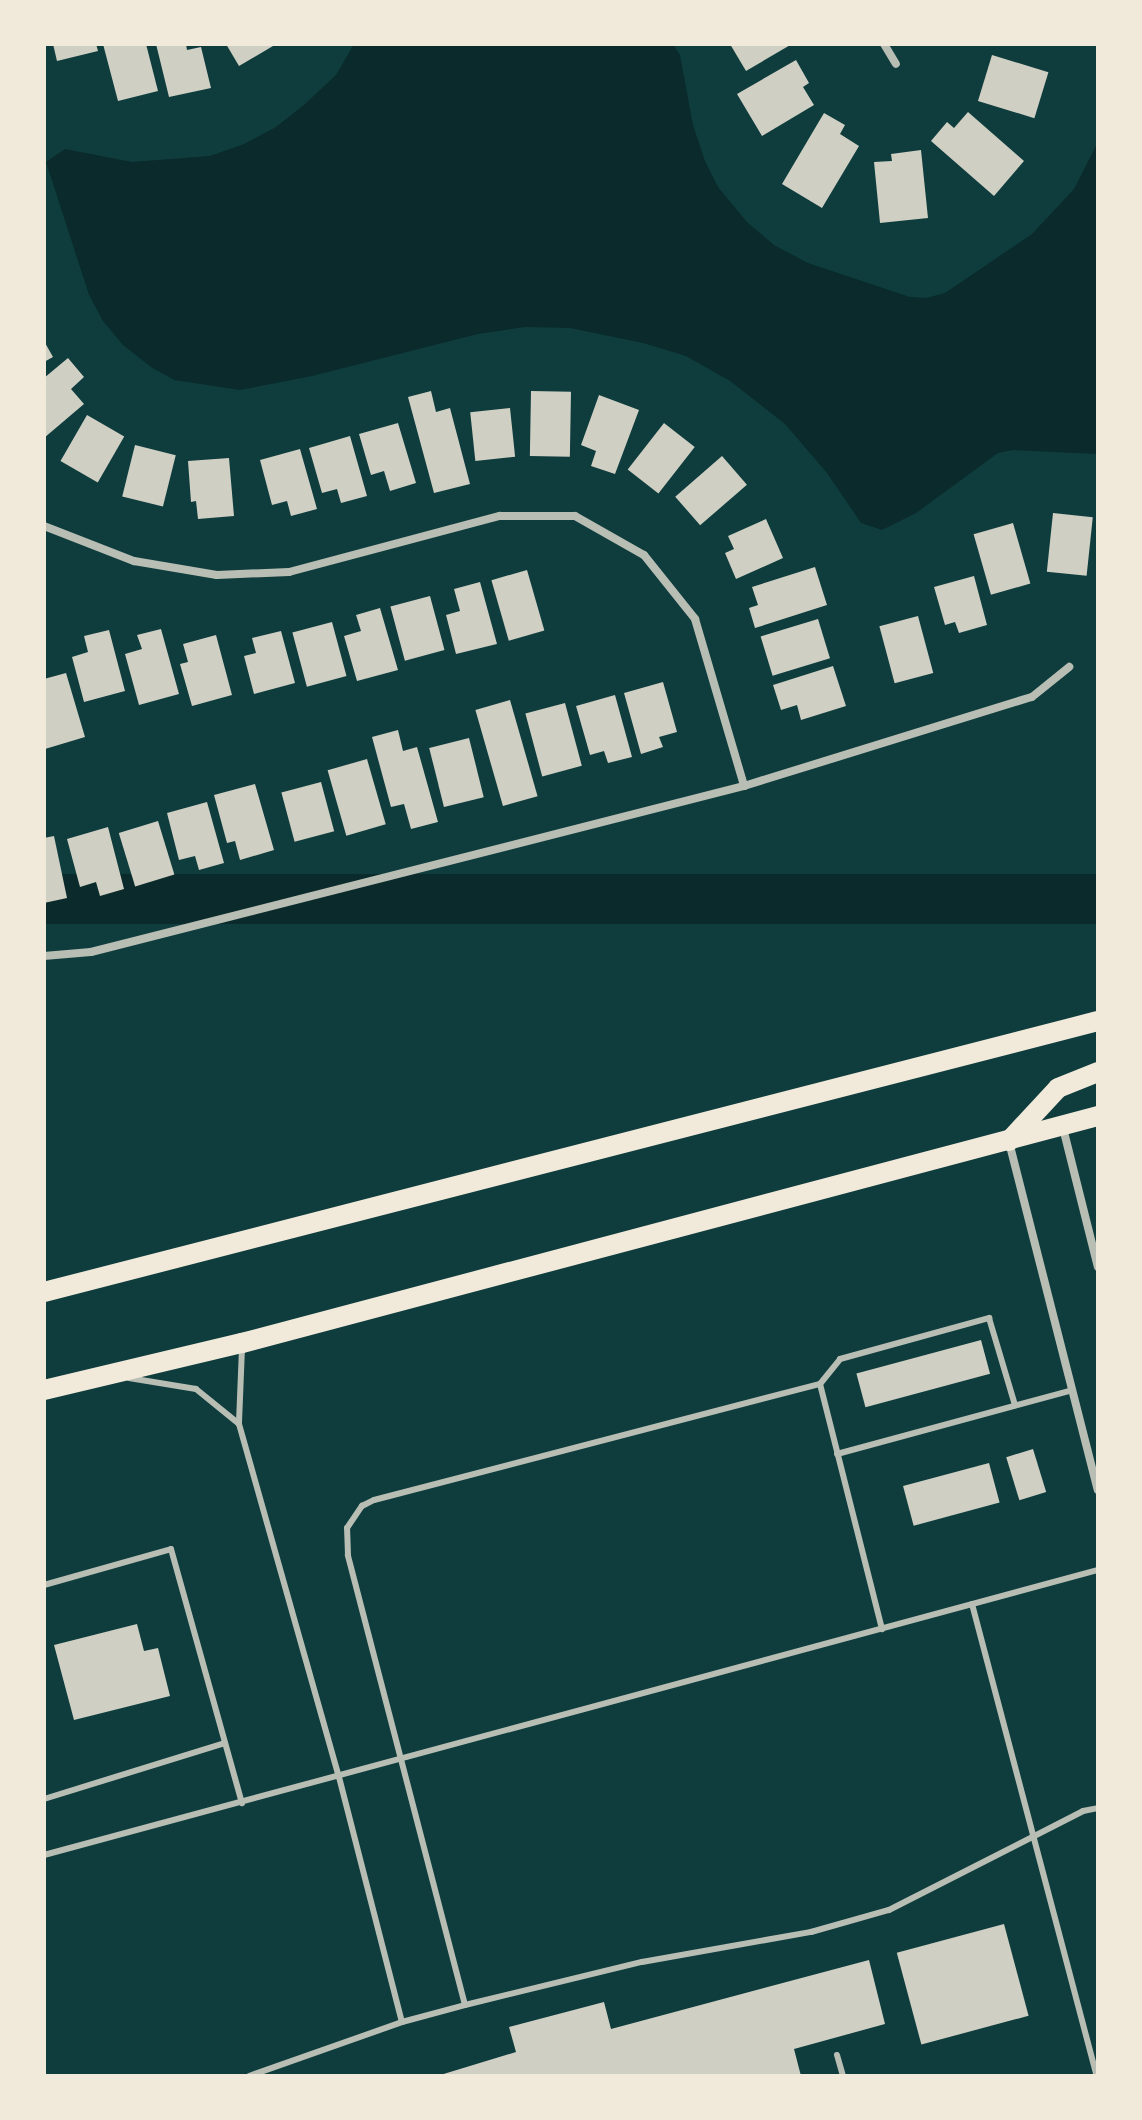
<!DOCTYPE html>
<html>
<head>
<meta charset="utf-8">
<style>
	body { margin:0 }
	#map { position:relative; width:1142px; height:2120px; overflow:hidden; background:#0f3d3e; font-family:"Noto Sans",sans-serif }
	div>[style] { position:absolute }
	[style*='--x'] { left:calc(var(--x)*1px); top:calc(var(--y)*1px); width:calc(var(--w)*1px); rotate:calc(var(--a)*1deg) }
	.water>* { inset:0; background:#0a2a2b; transform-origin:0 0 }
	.building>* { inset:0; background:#cfcfc3; transform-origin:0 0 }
	.service>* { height:6px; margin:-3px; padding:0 3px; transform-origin:3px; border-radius:3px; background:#b8beb3 }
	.minor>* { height:8px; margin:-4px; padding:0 4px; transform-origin:4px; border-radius:4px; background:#b8beb3 }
	.primary>* { height:20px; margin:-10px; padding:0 10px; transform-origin:10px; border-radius:10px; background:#f1e9da }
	span { translate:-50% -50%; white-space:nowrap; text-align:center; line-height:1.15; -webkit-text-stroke:7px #f1e9da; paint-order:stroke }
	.frame { position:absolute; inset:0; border:46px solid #f1e9da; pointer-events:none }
</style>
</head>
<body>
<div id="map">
	<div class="water">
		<i style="clip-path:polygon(354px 44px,673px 44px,680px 55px,693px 125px,705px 161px,718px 187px,747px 222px,774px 245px,808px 263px,910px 297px,926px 298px,945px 293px,1032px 234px,1074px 189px,1098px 142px,1098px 454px,1013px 450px,998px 453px,916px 513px,882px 530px,861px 523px,827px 473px,785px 424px,730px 381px,686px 356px,643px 343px,570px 328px,525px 327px,478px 334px,312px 376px,240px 390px,174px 380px,151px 367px,123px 345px,103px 321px,89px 295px,46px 162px,65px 149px,132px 162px,210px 156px,244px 144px,276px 127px,305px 104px,336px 75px)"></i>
		<i style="left:1098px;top:874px;width:50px;height:1090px;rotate:90deg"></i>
	</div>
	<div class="building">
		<i style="clip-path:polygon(53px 44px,96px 44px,98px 51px,57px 61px)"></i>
		<i style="clip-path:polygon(103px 44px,146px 44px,158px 91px,118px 101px)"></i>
		<i style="clip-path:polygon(156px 44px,186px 44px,187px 50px,201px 47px,211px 88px,169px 97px)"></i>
		<i style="clip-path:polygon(226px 44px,272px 44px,273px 46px,239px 66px)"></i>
		<i style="clip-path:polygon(730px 44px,792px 44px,746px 71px)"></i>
		<i style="left:992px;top:55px;width:59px;height:48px;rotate:17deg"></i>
		<i style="clip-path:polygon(796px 60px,809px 83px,803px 87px,814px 105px,762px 136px,737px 94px)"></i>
		<i style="clip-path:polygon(968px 112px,1024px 161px,994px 196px,931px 141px,947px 122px,954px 128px)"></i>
		<i style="clip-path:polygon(824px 113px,845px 125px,840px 134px,859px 146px,822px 208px,782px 184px)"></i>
		<i style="clip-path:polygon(921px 150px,928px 218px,880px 223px,874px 162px,892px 161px,891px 154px)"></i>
		<i style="clip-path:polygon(44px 341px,53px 357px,44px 362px)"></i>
		<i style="clip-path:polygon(68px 358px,84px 377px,71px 389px,84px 404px,44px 438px,44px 378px)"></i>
		<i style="clip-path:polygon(431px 391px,436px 412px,450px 408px,470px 484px,434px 493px,408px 397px)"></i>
		<i style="left:531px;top:391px;width:40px;height:65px;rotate:1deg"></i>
		<i style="clip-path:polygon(599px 395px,639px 410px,615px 474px,591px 466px,596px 451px,581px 445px)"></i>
		<i style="left:510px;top:408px;width:49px;height:40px;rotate:84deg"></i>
		<i style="left:87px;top:415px;width:43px;height:53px;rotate:30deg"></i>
		<i style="clip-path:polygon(398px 423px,416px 483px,390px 491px,384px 471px,371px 475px,359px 434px)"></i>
		<i style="left:664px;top:423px;width:39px;height:59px;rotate:38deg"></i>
		<i style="clip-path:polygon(350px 436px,367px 496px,341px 503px,337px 489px,322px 493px,309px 448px)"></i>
		<i style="left:135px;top:445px;width:42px;height:53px;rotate:14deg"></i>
		<i style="clip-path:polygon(300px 449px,317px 509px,291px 516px,287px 501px,272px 505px,260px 460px)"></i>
		<i style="left:722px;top:456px;width:38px;height:62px;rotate:49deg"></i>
		<i style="clip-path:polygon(229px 458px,234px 516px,198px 519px,196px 501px,191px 502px,188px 461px)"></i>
		<i style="left:1053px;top:513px;width:40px;height:59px;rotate:6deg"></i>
		<i style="clip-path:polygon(766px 519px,783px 558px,736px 579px,725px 553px,734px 549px,728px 536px)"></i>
		<i style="left:1013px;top:523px;width:63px;height:41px;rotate:74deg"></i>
		<i style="clip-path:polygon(815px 567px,827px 605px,755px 628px,749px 608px,758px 605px,752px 587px)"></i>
		<i style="left:527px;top:570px;width:63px;height:37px;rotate:74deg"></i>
		<i style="clip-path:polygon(974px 576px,987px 625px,959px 633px,955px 622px,945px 625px,934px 587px)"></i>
		<i style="clip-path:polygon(480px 582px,497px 644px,456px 654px,446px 615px,460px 611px,454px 589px)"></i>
		<i style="left:430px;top:596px;width:56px;height:41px;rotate:75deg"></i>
		<i style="clip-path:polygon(380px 608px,398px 670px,357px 681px,344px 636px,361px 631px,356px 615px)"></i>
		<i style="left:918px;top:616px;width:59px;height:40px;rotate:75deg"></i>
		<i style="left:818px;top:619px;width:41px;height:60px;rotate:73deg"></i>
		<i style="left:332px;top:622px;width:56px;height:41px;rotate:75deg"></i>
		<i style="clip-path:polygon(161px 629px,179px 694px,139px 705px,125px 654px,142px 649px,137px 635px)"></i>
		<i style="clip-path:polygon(109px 630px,125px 691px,84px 702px,72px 657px,88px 652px,84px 636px)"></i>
		<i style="clip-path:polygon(281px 631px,295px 683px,254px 694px,244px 656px,256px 653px,252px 638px)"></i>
		<i style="clip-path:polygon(216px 635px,232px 695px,192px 706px,180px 664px,188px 662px,183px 644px)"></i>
		<i style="clip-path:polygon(833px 666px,846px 706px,801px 720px,797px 705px,781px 710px,773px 685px)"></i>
		<i style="clip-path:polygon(66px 673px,85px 737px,45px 749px,44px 679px)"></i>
		<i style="clip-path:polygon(663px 682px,677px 732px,659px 737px,663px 747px,641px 754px,624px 693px)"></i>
		<i style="clip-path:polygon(615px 695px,632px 757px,608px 763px,604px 751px,590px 755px,576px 706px)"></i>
		<i style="left:510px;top:700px;width:100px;height:36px;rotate:74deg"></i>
		<i style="left:565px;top:703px;width:65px;height:41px;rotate:75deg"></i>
		<i style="clip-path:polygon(398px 730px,403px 751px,417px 747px,438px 822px,411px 829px,404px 804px,391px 807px,372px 737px)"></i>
		<i style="left:469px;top:738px;width:61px;height:41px;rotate:76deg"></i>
		<i style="left:367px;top:759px;width:68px;height:41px;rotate:74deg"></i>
		<i style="left:321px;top:782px;width:51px;height:41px;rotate:75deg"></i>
		<i style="clip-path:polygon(255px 784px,274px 850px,240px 860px,235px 841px,227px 843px,214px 795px)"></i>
		<i style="clip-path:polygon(207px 802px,224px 863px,199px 870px,195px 856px,179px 860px,167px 813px)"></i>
		<i style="left:158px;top:821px;width:56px;height:41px;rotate:73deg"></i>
		<i style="clip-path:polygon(108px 827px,124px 889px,100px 896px,96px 882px,80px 887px,67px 839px)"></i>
		<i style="clip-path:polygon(54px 836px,67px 898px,44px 903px,44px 838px)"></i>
		<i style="left:981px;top:1340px;width:35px;height:129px;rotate:75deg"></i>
		<i style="left:1033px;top:1449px;width:45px;height:28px;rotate:73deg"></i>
		<i style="left:989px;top:1463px;width:41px;height:89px;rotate:75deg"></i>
		<i style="clip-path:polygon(137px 1624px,144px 1651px,158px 1648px,170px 1696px,74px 1720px,54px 1645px)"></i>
		<i style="left:1004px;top:1924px;width:95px;height:111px;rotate:75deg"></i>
		<i style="clip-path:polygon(869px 1960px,885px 2024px,794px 2049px,801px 2076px,437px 2076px,516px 2052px,509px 2027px,604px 2002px,611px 2029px)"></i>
	</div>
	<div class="service">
		<i style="--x:242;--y:1348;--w:76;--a:92.3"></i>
		<i style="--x:239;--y:1424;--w:367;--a:74.2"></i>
		<i style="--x:339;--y:1777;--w:253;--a:75.6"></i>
		<i style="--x:129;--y:1378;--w:68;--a:9.3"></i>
		<i style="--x:196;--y:1389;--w:55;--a:39.1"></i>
		<i style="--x:820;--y:1384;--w:32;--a:-51"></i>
		<i style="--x:840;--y:1359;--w:155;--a:-15.4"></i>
		<i style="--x:989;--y:1318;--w:91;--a:73.4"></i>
		<i style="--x:837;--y:1454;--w:244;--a:-15.2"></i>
		<i style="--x:44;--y:1585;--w:132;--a:-15.8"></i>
		<i style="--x:171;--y:1549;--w:264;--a:74.4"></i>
		<i style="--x:972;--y:1604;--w:488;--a:75.2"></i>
		<i style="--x:44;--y:1799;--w:189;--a:-17.2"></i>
		<i style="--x:44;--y:1855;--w:1092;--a:-15.13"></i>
		<i style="--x:465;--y:2005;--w:465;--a:-104.6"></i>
		<i style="--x:348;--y:1555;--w:27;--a:-92"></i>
		<i style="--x:347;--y:1528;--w:27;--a:-56"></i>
		<i style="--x:362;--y:1506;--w:13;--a:-27"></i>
		<i style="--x:374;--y:1500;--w:461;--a:-14.6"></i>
		<i style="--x:820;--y:1384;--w:253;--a:75.8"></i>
		<i style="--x:837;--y:2055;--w:22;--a:74"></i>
		<i style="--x:249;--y:2076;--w:162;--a:-19.4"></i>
		<i style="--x:402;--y:2022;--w:65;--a:-15.1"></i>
		<i style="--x:465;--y:2005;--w:182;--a:-13.7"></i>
		<i style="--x:642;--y:1962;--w:172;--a:-10.1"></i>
		<i style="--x:811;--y:1932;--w:81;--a:-15.8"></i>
		<i style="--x:889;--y:1910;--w:218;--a:-27"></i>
		<i style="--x:1083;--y:1811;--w:15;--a:-11"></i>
	</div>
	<div class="minor">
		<i style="--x:884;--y:44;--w:23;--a:59"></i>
		<i style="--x:44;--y:526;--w:97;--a:21.3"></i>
		<i style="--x:134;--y:561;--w:84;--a:9.6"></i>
		<i style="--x:217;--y:575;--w:72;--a:-2.4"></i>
		<i style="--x:289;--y:572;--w:218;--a:-14.9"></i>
		<i style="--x:500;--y:516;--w:75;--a:0"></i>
		<i style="--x:575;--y:516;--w:79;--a:29.5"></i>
		<i style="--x:644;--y:555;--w:82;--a:51.4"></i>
		<i style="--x:695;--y:619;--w:174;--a:73.6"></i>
		<i style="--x:44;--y:956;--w:47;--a:-4.9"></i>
		<i style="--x:91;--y:952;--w:674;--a:-14.26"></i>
		<i style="--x:744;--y:786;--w:301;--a:-17.2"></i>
		<i style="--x:1032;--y:697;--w:48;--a:-39"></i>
		<i style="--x:1063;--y:1128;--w:143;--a:75.9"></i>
		<i style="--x:1009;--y:1142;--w:359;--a:75.7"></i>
	</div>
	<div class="primary">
		<i style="--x:1009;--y:1141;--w:72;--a:-47.2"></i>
		<i style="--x:1058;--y:1088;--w:43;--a:-21.8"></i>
		<i style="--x:44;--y:1292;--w:1088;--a:-14.42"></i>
		<i style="--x:44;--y:1390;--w:204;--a:-13.4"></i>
		<i style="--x:242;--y:1343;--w:886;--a:-14.85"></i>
	</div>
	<div class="frame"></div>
</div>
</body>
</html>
